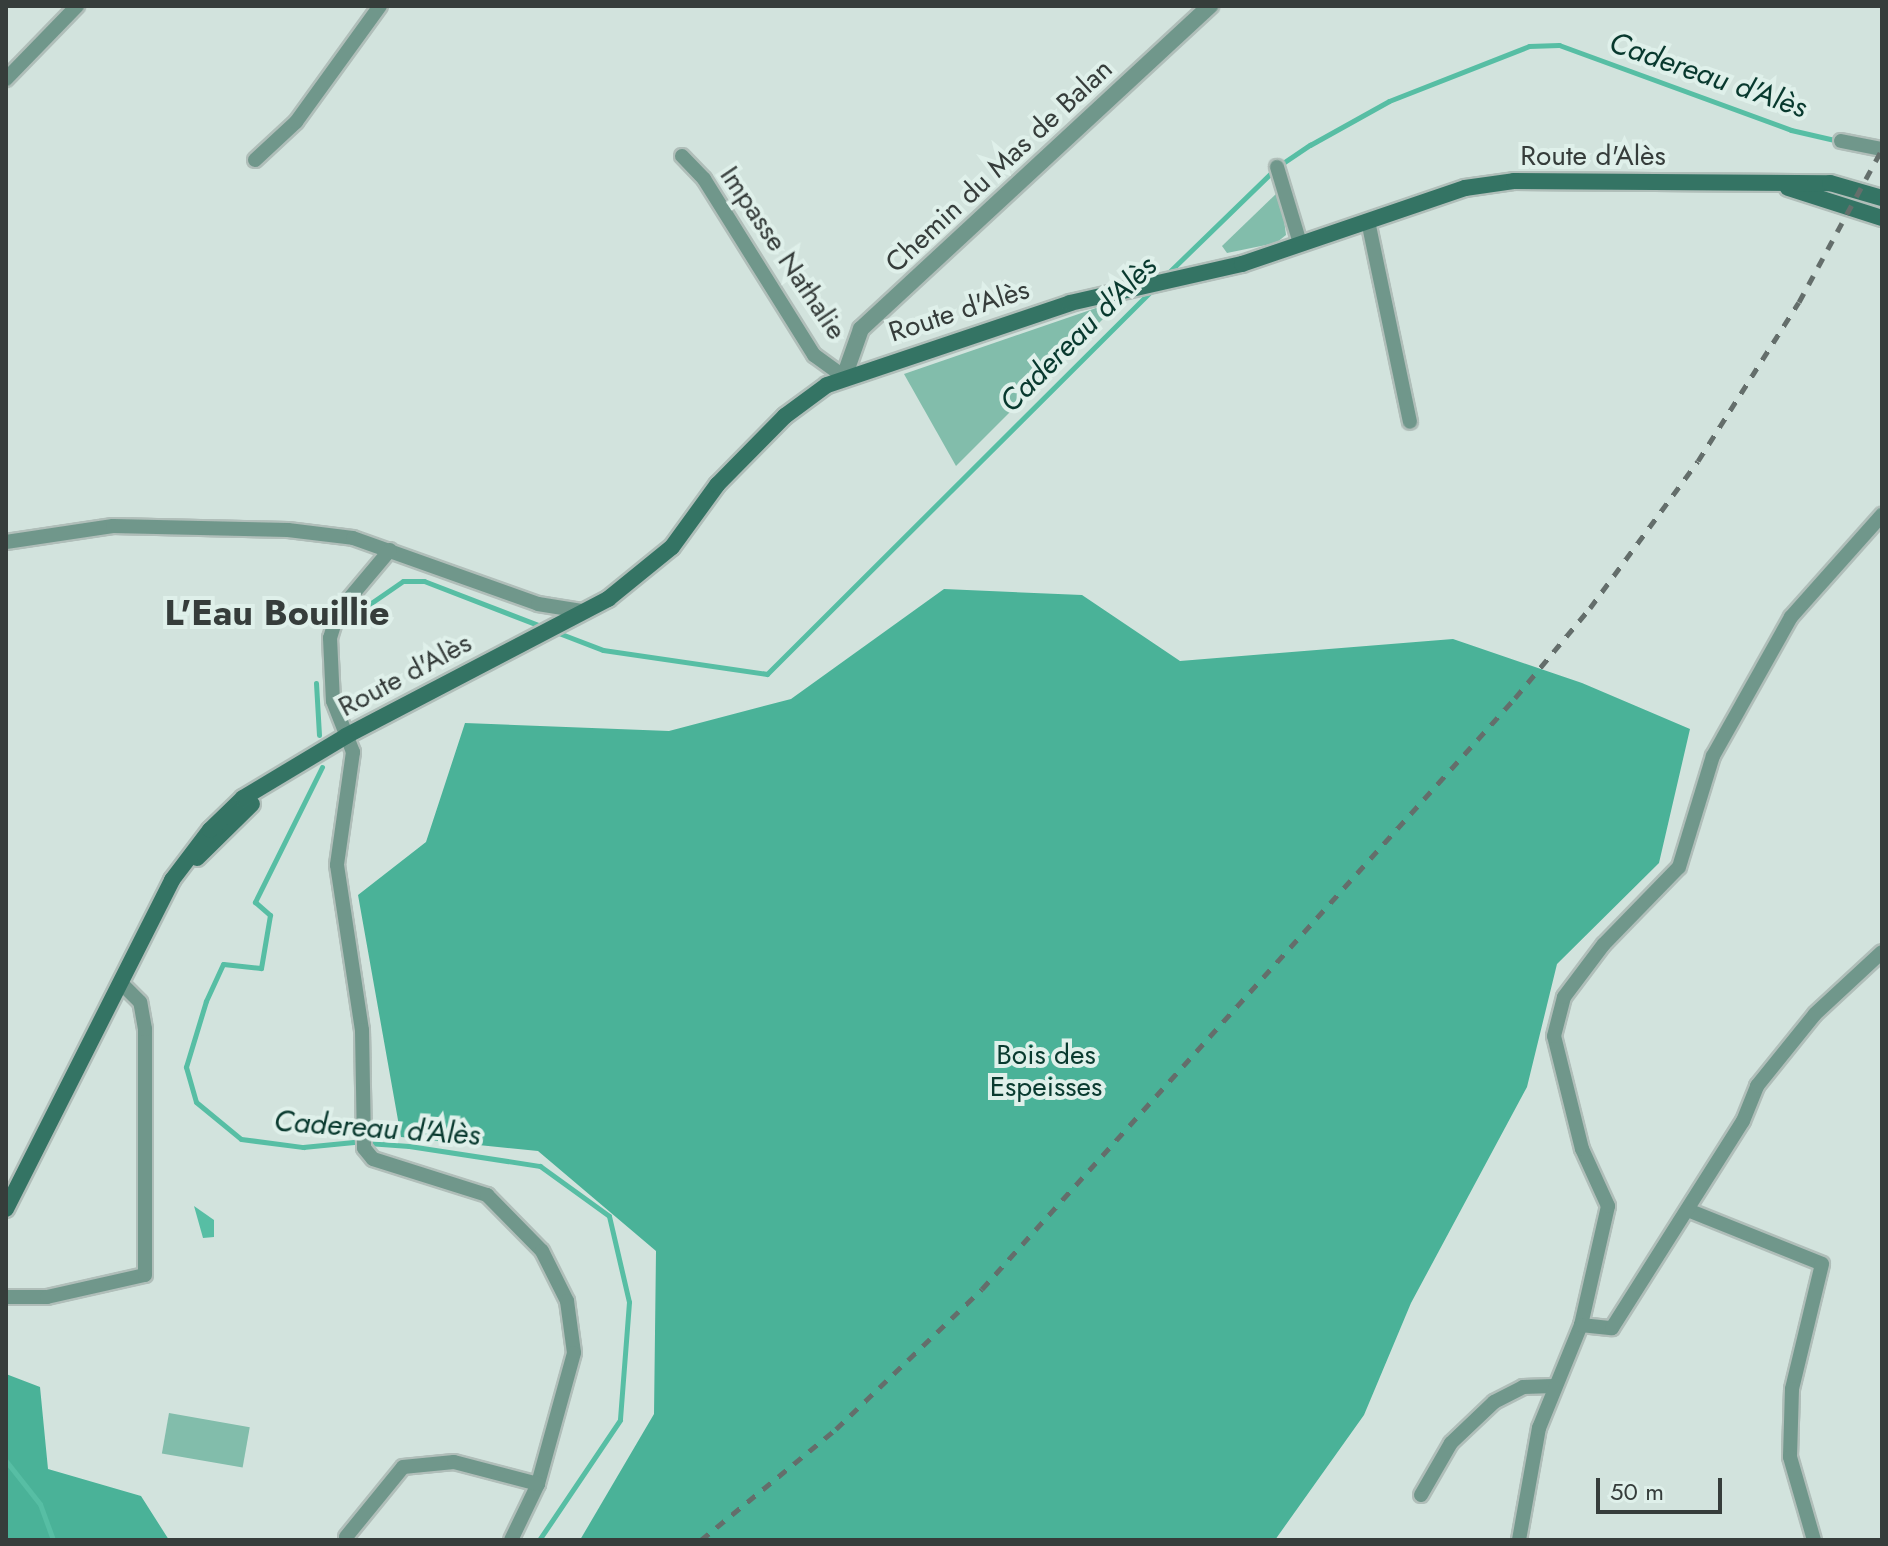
<!DOCTYPE html>
<html>
<head>
<meta charset="utf-8">
<style>
	body { margin:0 }
	#map { position:relative; width:1888px; height:1546px; overflow:hidden; background:#d2e3dd; font-family:Jost,sans-serif }
	div>[style] { position:absolute }
	[style*='--x'] { left:calc(var(--x)*1px); top:calc(var(--y)*1px); width:calc(var(--w)*1px); rotate:calc(var(--a)*1deg) }
	.green>* { inset:0; background:#82bdab; transform-origin:0 0 }
	.forest>* { inset:0; background:#4ab298 }
	.water>* { inset:0; background:#57bea4 }
	.stream>* { height:5px; margin:-2.5px; padding:0 2.5px; transform-origin:2.5px; border-radius:2.5px; background:#57bea4 }
	.roads { filter:drop-shadow(2px 0 #b0beb9) drop-shadow(-2px 0 #b0beb9) drop-shadow(0 2px #b0beb9) drop-shadow(0 -2px #b0beb9) }
	.minor>* { height:14px; margin:-7px; padding:0 7px; transform-origin:7px; border-radius:7px; background:#70978b }
	.tertiary>* { height:16px; margin:-8px; padding:0 8px; transform-origin:8px; border-radius:8px; background:#70978b }
	.secondary>* { height:16px; margin:-8px; padding:0 8px; transform-origin:8px; border-radius:8px; background:#347464 }
	.rail>* { height:5px; margin-top:-2.5px; transform-origin:0; background:repeating-linear-gradient(90deg,#646e6b 0 10px,transparent 0 20px) }
	span { translate:-50% -50%; white-space:nowrap; text-align:center; line-height:1.15; -webkit-text-stroke:8px #dff0ea; paint-order:stroke }
	.street-label { font-size:28px; color:#363d3b }
	.park-label { font-size:28px; color:#093a2f }
	.water-label { font-size:30px; color:#08392e; font-style:italic }
	.district-label { font-size:36px; color:#363d3b; font-weight:700 }
	.frame { position:absolute; inset:0; border:8px solid #363d3b; pointer-events:none }
	.scale { position:absolute; left:1596px; top:1478px; width:126px; height:36px; box-sizing:border-box; border:4px solid #363d3b; border-top:0; padding-left:10px; font-size:24px; line-height:28px; white-space:nowrap; color:#363d3b; -webkit-text-stroke:6px #dff0ea; paint-order:stroke }
</style>
</head>
<body>
<div id="map">
	<div class="green">
		<i style="clip-path:polygon(1280px 190px,1286px 235px,1276px 243px,1227px 253px,1222px 246px)"></i>
		<i style="clip-path:polygon(1099px 307px,1111px 311px,956px 466px,904px 374px)"></i>
		<i style="left:169px;top:1413px;width:82px;height:41px;rotate:10deg"></i>
	</div>
	<div class="forest">
		<i style="clip-path:polygon(944px 589px,1082px 595px,1180px 661px,1453px 639px,1582px 683px,1690px 729px,1659px 863px,1557px 964px,1527px 1087px,1411px 1303px,1364px 1415px,1275px 1540px,580px 1540px,654px 1414px,656px 1251px,538px 1151px,401px 1137px,358px 895px,426px 842px,465px 723px,669px 731px,791px 699px)"></i>
		<i style="clip-path:polygon(6px 1374px,40px 1387px,48px 1469px,141px 1496px,169px 1540px,6px 1540px)"></i>
	</div>
	<div class="water">
		<i style="clip-path:polygon(194px 1206px,214px 1220px,214px 1237px,203px 1238px)"></i>
	</div>
	<div class="stream">
		<i style="--x:1166;--y:275;--w:155;--a:-44.2"></i>
		<i style="--x:1277;--y:167;--w:40;--a:-34"></i>
		<i style="--x:1310;--y:145;--w:90;--a:-29.1"></i>
		<i style="--x:1389;--y:101;--w:150;--a:-21.4"></i>
		<i style="--x:1529;--y:46;--w:30;--a:-2"></i>
		<i style="--x:1559;--y:45;--w:247;--a:20.1"></i>
		<i style="--x:1791;--y:130;--w:49;--a:12.9"></i>
		<i style="--x:345;--y:621;--w:70;--a:-34.6"></i>
		<i style="--x:403;--y:581;--w:21;--a:0"></i>
		<i style="--x:424;--y:581;--w:131;--a:21.1"></i>
		<i style="--x:556;--y:632;--w:50;--a:21"></i>
		<i style="--x:603;--y:650;--w:166;--a:8.3"></i>
		<i style="--x:767;--y:674;--w:547;--a:-44.93"></i>
		<i style="--x:316;--y:683;--w:52;--a:86.7"></i>
		<i style="--x:322;--y:767;--w:151;--a:116.4"></i>
		<i style="--x:255;--y:902;--w:20;--a:41"></i>
		<i style="--x:270;--y:915;--w:54;--a:99.6"></i>
		<i style="--x:261;--y:968;--w:38;--a:-174"></i>
		<i style="--x:223;--y:964;--w:41;--a:114.7"></i>
		<i style="--x:206;--y:1001;--w:69;--a:106.9"></i>
		<i style="--x:186;--y:1067;--w:36;--a:74"></i>
		<i style="--x:196;--y:1102;--w:58;--a:39.4"></i>
		<i style="--x:241;--y:1139;--w:63;--a:7.4"></i>
		<i style="--x:303;--y:1147;--w:51;--a:-5.6"></i>
		<i style="--x:354;--y:1142;--w:55;--a:4.2"></i>
		<i style="--x:409;--y:1146;--w:133;--a:8.7"></i>
		<i style="--x:540;--y:1166;--w:85;--a:35.9"></i>
		<i style="--x:609;--y:1216;--w:88;--a:76.9"></i>
		<i style="--x:629;--y:1302;--w:118;--a:94.4"></i>
		<i style="--x:620;--y:1420;--w:145;--a:124"></i>
		<i style="--x:6;--y:1461;--w:55;--a:51.7"></i>
		<i style="--x:40;--y:1504;--w:38;--a:70"></i>
	</div>
	<div class="roads">
		<div class="minor">
			<i style="--x:6;--y:79;--w:102;--a:-45.8"></i>
			<i style="--x:1841;--y:141;--w:42;--a:11"></i>
			<i style="--x:682;--y:156;--w:32;--a:46"></i>
			<i style="--x:704;--y:179;--w:208;--a:58"></i>
			<i style="--x:814;--y:355;--w:37;--a:36"></i>
			<i style="--x:255;--y:160;--w:56;--a:-42.8"></i>
			<i style="--x:296;--y:122;--w:143;--a:-54.1"></i>
			<i style="--x:1277;--y:167;--w:79;--a:73.2"></i>
			<i style="--x:1368;--y:221;--w:205;--a:78.2"></i>
			<i style="--x:6;--y:542;--w:108;--a:-8.5"></i>
			<i style="--x:113;--y:526;--w:175;--a:1.3"></i>
			<i style="--x:288;--y:530;--w:65;--a:7"></i>
			<i style="--x:353;--y:538;--w:196;--a:19.6"></i>
			<i style="--x:538;--y:604;--w:44;--a:9.2"></i>
			<i style="--x:390;--y:550;--w:81;--a:130"></i>
			<i style="--x:338;--y:612;--w:27;--a:107"></i>
			<i style="--x:330;--y:638;--w:63;--a:87.3"></i>
			<i style="--x:333;--y:701;--w:55;--a:68.6"></i>
			<i style="--x:353;--y:752;--w:114;--a:98.1"></i>
			<i style="--x:337;--y:865;--w:167;--a:81.4"></i>
			<i style="--x:362;--y:1030;--w:118;--a:89"></i>
			<i style="--x:364;--y:1148;--w:14;--a:51"></i>
			<i style="--x:373;--y:1159;--w:120;--a:17.5"></i>
			<i style="--x:487;--y:1195;--w:78;--a:45.5"></i>
			<i style="--x:542;--y:1251;--w:56;--a:63.4"></i>
			<i style="--x:567;--y:1301;--w:52;--a:82.3"></i>
			<i style="--x:574;--y:1353;--w:136;--a:105.4"></i>
			<i style="--x:538;--y:1484;--w:62;--a:115.7"></i>
			<i style="--x:1688;--y:1210;--w:144;--a:21.9"></i>
			<i style="--x:1822;--y:1264;--w:129;--a:103.5"></i>
			<i style="--x:1792;--y:1389;--w:68;--a:91.7"></i>
			<i style="--x:1790;--y:1457;--w:86;--a:73.9"></i>
			<i style="--x:6;--y:1297;--w:41;--a:0"></i>
			<i style="--x:47;--y:1297;--w:100;--a:-12.7"></i>
			<i style="--x:145;--y:1275;--w:246;--a:-90"></i>
			<i style="--x:145;--y:1029;--w:27;--a:-100"></i>
			<i style="--x:140;--y:1002;--w:28;--a:-135"></i>
			<i style="--x:1581;--y:1325;--w:122;--a:-77.2"></i>
			<i style="--x:1608;--y:1206;--w:63;--a:-114.5"></i>
			<i style="--x:1582;--y:1149;--w:116;--a:-103.9"></i>
			<i style="--x:1554;--y:1036;--w:40;--a:-75.6"></i>
			<i style="--x:1564;--y:997;--w:66;--a:-53"></i>
			<i style="--x:1604;--y:944;--w:107;--a:-45.8"></i>
			<i style="--x:1679;--y:867;--w:116;--a:-73"></i>
			<i style="--x:1713;--y:756;--w:159;--a:-60.7"></i>
			<i style="--x:1791;--y:617;--w:137;--a:-48.3"></i>
			<i style="--x:1421;--y:1495;--w:60;--a:-60"></i>
			<i style="--x:1451;--y:1443;--w:59;--a:-43.6"></i>
			<i style="--x:1494;--y:1402;--w:33;--a:-27"></i>
			<i style="--x:1523;--y:1387;--w:31;--a:-2"></i>
			<i style="--x:346;--y:1537;--w:90;--a:-50.8"></i>
			<i style="--x:403;--y:1467;--w:51;--a:-5.6"></i>
			<i style="--x:454;--y:1462;--w:87;--a:14.7"></i>
			<i style="--x:1519;--y:1540;--w:114;--a:-79.9"></i>
			<i style="--x:1539;--y:1428;--w:111;--a:-67.8"></i>
			<i style="--x:1581;--y:1325;--w:31;--a:6"></i>
			<i style="--x:1612;--y:1328;--w:245;--a:-57.7"></i>
			<i style="--x:1743;--y:1121;--w:38;--a:-68"></i>
			<i style="--x:1757;--y:1086;--w:92;--a:-51.1"></i>
			<i style="--x:1815;--y:1014;--w:91;--a:-42.8"></i>
		</div>
		<div class="tertiary">
			<i style="--x:844;--y:377;--w:51;--a:-70.5"></i>
			<i style="--x:861;--y:329;--w:476;--a:-42.8"></i>
		</div>
		<div class="secondary">
			<i style="--x:1788;--y:188;--w:99;--a:17.7"></i>
			<i style="--x:197;--y:858;--w:77;--a:-44.5"></i>
			<i style="--x:6;--y:1209;--w:369;--a:-63.2"></i>
			<i style="--x:172;--y:880;--w:63;--a:-52.8"></i>
			<i style="--x:210;--y:830;--w:46;--a:-44.1"></i>
			<i style="--x:243;--y:798;--w:120;--a:-31"></i>
			<i style="--x:346;--y:736;--w:296;--a:-27.6"></i>
			<i style="--x:608;--y:599;--w:82;--a:-39.1"></i>
			<i style="--x:672;--y:547;--w:77;--a:-54"></i>
			<i style="--x:717;--y:485;--w:97;--a:-45.4"></i>
			<i style="--x:785;--y:416;--w:52;--a:-36.4"></i>
			<i style="--x:827;--y:385;--w:256;--a:-18.6"></i>
			<i style="--x:1070;--y:303;--w:176;--a:-12.8"></i>
			<i style="--x:1242;--y:264;--w:236;--a:-18.8"></i>
			<i style="--x:1465;--y:188;--w:49;--a:-8.1"></i>
			<i style="--x:1514;--y:181;--w:316;--a:0.4"></i>
			<i style="--x:1830;--y:183;--w:54;--a:16.1"></i>
		</div>
	</div>
	<div class="rail">
		<i style="--x:701;--y:1540;--w:175;--a:-39.4"></i>
		<i style="--x:836;--y:1429;--w:202;--a:-43.8"></i>
		<i style="--x:982;--y:1289;--w:796;--a:-47.95"></i>
		<i style="--x:1515;--y:698;--w:117;--a:-50.2"></i>
		<i style="--x:1590;--y:608;--w:182;--a:-53.7"></i>
		<i style="--x:1698;--y:461;--w:188;--a:-57.6"></i>
		<i style="--x:1799;--y:302;--w:174;--a:-61.5"></i>
	</div>
	<div class="street-label">
		<span style="left:1593px;top:156px">Route d'Alès</span>
		<span style="left:999px;top:166px;rotate:-43deg">Chemin du Mas de Balan</span>
		<span style="left:783px;top:253px;rotate:56deg">Impasse Nathalie</span>
		<span style="left:959px;top:311px;rotate:-18deg">Route d'Alès</span>
		<span style="left:405px;top:675px;rotate:-28deg">Route d'Alès</span>
	</div>
	<div class="park-label">
		<span style="left:1046px;top:1071px">Bois des<br>Espeisses</span>
	</div>
	<div class="water-label">
		<span style="left:1708px;top:75px;rotate:19deg">Cadereau d'Alès</span>
		<span style="left:1078px;top:334px;rotate:-45deg">Cadereau d'Alès</span>
		<span style="left:377px;top:1128px;rotate:4deg">Cadereau d'Alès</span>
	</div>
	<div class="district-label">
		<span style="left:277px;top:613px">L'Eau Bouillie</span>
	</div>
	<div class="frame"></div>
	<div class="scale">50 m</div>
</div>
</body>
</html>
